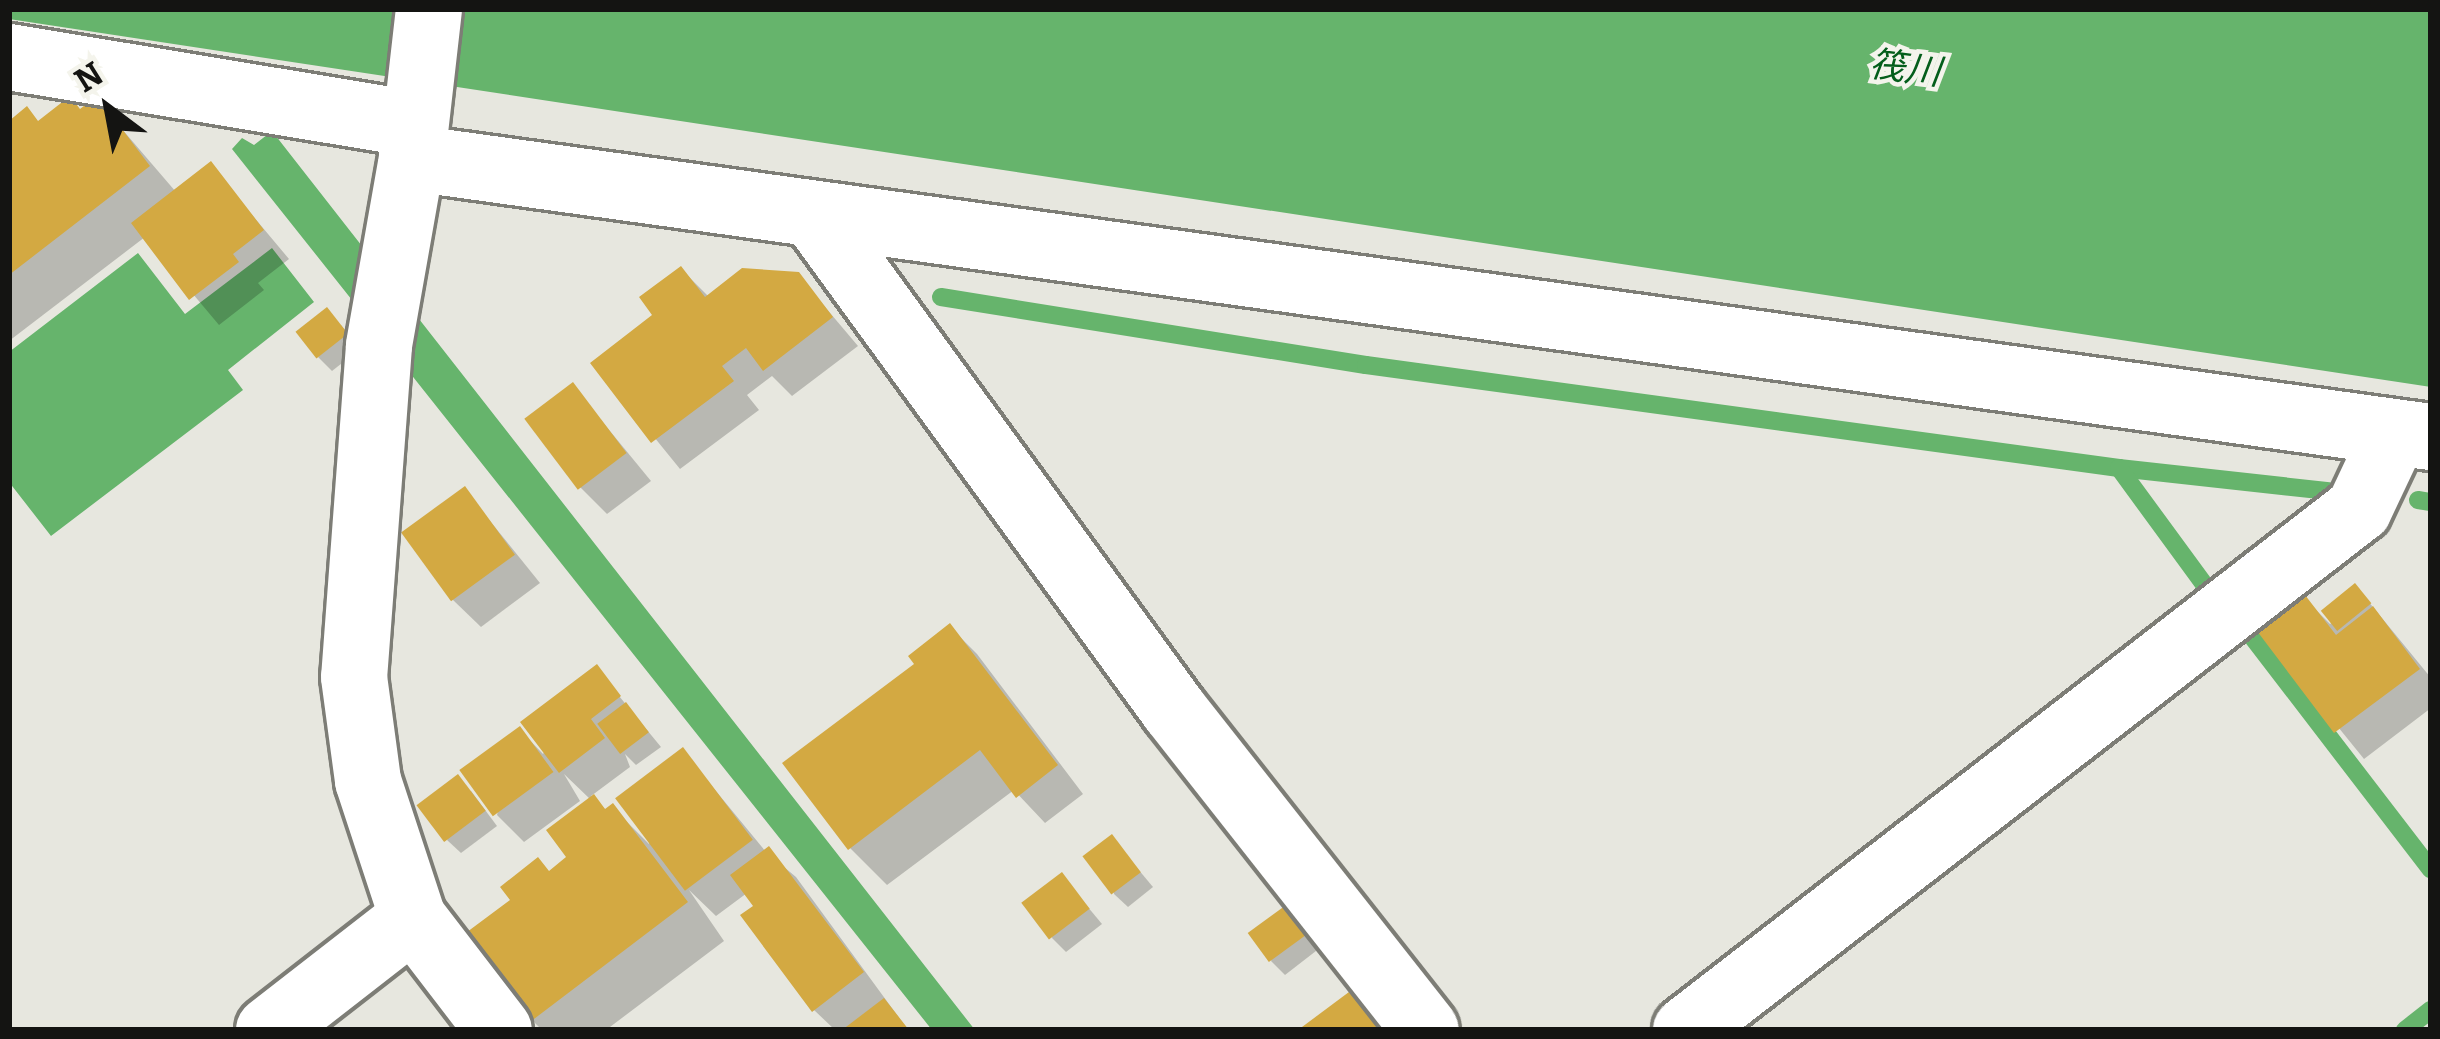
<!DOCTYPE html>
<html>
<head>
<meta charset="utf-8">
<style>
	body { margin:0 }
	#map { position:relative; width:2440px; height:1039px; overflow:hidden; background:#e7e7df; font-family:Bitter,"Noto Sans JP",serif }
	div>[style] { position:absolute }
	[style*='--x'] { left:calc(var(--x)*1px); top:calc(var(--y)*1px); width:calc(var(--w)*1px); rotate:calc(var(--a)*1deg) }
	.water>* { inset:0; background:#66b46c }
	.shadow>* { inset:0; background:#0003 }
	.stream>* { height:18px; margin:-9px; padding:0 9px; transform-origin:9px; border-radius:9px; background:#66b46c }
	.building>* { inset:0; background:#d3a942; transform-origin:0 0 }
	.roads { filter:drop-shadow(3px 0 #7d7d76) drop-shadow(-3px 0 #7d7d76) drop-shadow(0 3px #7d7d76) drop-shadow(0 -3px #7d7d76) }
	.minor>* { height:66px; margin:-33px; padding:0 33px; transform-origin:33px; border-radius:33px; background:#fff }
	span { translate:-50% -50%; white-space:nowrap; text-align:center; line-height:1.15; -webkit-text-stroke:9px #f4f4ec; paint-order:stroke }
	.water-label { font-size:36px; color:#045e1b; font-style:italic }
	.frame { position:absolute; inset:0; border:12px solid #141412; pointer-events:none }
	.north { position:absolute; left:48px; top:48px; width:120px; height:120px; -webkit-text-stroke:9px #f4f4ec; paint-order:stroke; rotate:328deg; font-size:33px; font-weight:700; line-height:48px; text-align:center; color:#141412 }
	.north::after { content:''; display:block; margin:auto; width:42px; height:54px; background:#141412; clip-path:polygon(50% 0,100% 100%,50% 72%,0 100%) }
</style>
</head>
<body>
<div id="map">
	<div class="water">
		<i style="clip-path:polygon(9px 9px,2431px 9px,2431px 387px,9px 19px)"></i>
		<i style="clip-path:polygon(272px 131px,975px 1030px,932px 1030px,232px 149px,242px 138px,254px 145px)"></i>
		<i style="clip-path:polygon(272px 248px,314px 302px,228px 370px,243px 390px,51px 536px,9px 482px,9px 352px,138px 253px,185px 314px)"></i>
	</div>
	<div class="shadow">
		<i style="clip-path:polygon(97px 100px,176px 192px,210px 165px,289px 259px,258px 283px,264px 290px,219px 325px,145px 237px,9px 341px,9px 124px,40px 124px,81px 112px)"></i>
		<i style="clip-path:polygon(681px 269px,709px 297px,798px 275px,858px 346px,792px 396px,772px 376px,747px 395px,759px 410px,680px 469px,594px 363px,656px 316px)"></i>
		<i style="clip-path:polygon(341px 325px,360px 349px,332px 371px,318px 357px)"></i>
		<i style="clip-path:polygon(573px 386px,651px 481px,607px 514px,580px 487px)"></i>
		<i style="clip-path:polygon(465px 490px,540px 583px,481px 627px,453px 600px)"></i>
		<i style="clip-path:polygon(2305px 599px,2330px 624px,2368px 601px,2431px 678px,2431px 708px,2364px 759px,2261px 632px)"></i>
		<i style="clip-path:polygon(950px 627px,977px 654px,1083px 794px,1045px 823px,1014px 790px,887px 885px,850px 848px,913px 669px)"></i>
		<i style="clip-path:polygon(596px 668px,661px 747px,636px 765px,625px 754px,630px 767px,591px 796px,607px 811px,612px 807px,649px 844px,683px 751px,766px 852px,796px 877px,908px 1030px,835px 1030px,814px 1010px,747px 893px,716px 916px,689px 890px,724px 941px,606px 1030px,542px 1030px,532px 1020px,514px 900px,570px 858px,591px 800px,564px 774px,580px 801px,524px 842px,497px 815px,520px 730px,543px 754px)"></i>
		<i style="clip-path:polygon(471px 791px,497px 826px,461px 853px,447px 840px)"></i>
		<i style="clip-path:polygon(1112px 838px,1153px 887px,1128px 907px,1114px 894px)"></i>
		<i style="clip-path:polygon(1062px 876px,1102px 924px,1066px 952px,1052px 938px)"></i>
		<i style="clip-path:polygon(1292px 904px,1325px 944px,1285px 975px,1271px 961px)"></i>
	</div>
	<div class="stream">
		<i style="--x:941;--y:297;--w:430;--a:9.1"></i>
		<i style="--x:1366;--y:365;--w:760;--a:7.79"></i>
		<i style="--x:2119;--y:468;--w:211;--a:6.3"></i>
		<i style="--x:2119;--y:468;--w:152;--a:53.8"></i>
		<i style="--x:2418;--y:500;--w:13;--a:9"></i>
		<i style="--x:2247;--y:630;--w:302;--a:52.5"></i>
		<i style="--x:2405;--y:1030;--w:33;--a:-38"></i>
	</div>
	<div class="building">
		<i style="clip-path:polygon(70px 96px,80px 109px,97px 96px,150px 166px,9px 275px,9px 121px,27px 106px,38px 121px)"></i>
		<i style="clip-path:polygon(211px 161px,264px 230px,233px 254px,239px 262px,189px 300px,131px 223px)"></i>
		<i style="clip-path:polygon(681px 266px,705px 297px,742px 268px,799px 272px,833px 317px,763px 371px,746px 348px,722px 366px,734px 381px,651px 443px,590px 363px,652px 315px,639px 297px)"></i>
		<i style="left:327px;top:307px;width:34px;height:40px;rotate:52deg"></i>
		<i style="left:573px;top:382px;width:89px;height:61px;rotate:53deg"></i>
		<i style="left:465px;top:486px;width:85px;height:79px;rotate:54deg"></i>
		<i style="left:2355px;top:583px;width:26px;height:44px;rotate:51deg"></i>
		<i style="clip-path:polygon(2305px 595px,2336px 635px,2373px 606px,2420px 669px,2334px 733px,2257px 631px)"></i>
		<i style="clip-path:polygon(950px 623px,1058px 765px,1016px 798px,980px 750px,848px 850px,782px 763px,914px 664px,908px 656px)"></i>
		<i style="clip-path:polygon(597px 664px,621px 696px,591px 719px,605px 738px,559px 773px,520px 722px)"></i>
		<i style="left:626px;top:702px;width:38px;height:36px;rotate:53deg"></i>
		<i style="left:520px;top:726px;width:57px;height:75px;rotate:54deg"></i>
		<i style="left:683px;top:747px;width:116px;height:85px;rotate:53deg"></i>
		<i style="left:458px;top:774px;width:46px;height:52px;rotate:53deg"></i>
		<i style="clip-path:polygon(594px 794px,605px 809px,613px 803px,688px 902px,530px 1022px,463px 935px,510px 900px,500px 887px,538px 857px,549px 871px,566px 857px,546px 830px)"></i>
		<i style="left:1112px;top:834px;width:48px;height:37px;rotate:53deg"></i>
		<i style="clip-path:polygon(769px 846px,864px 972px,812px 1012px,740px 915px,753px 906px,730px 875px)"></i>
		<i style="left:1062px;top:872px;width:46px;height:51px;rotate:53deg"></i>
		<i style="left:1293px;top:900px;width:36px;height:56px;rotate:54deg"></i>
		<i style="clip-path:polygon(1353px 989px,1384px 1030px,1298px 1030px)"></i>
		<i style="clip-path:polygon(884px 998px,909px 1030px,842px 1030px)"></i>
	</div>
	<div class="roads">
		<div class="minor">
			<i style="--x:429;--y:9;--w:150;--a:96.5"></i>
			<i style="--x:412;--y:158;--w:191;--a:100"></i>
			<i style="--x:379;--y:346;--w:332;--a:94.3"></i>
			<i style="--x:354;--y:677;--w:105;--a:82.3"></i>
			<i style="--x:368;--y:781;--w:144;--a:71.8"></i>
			<i style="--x:413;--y:918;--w:141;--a:52.5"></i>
			<i style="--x:9;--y:57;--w:411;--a:9.4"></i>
			<i style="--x:412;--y:158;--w:2038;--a:7.87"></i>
			<i style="--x:816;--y:218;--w:608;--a:53.96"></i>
			<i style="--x:1174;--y:710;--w:407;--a:51.8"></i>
			<i style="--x:269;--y:1030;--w:182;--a:-37.9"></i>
			<i style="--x:1686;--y:1030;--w:851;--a:-37.75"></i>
			<i style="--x:2359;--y:509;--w:84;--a:-64.7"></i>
		</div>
	</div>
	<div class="water-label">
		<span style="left:1905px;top:69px;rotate:7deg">筏川</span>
	</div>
	<div class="frame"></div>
	<div class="north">N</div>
</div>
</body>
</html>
